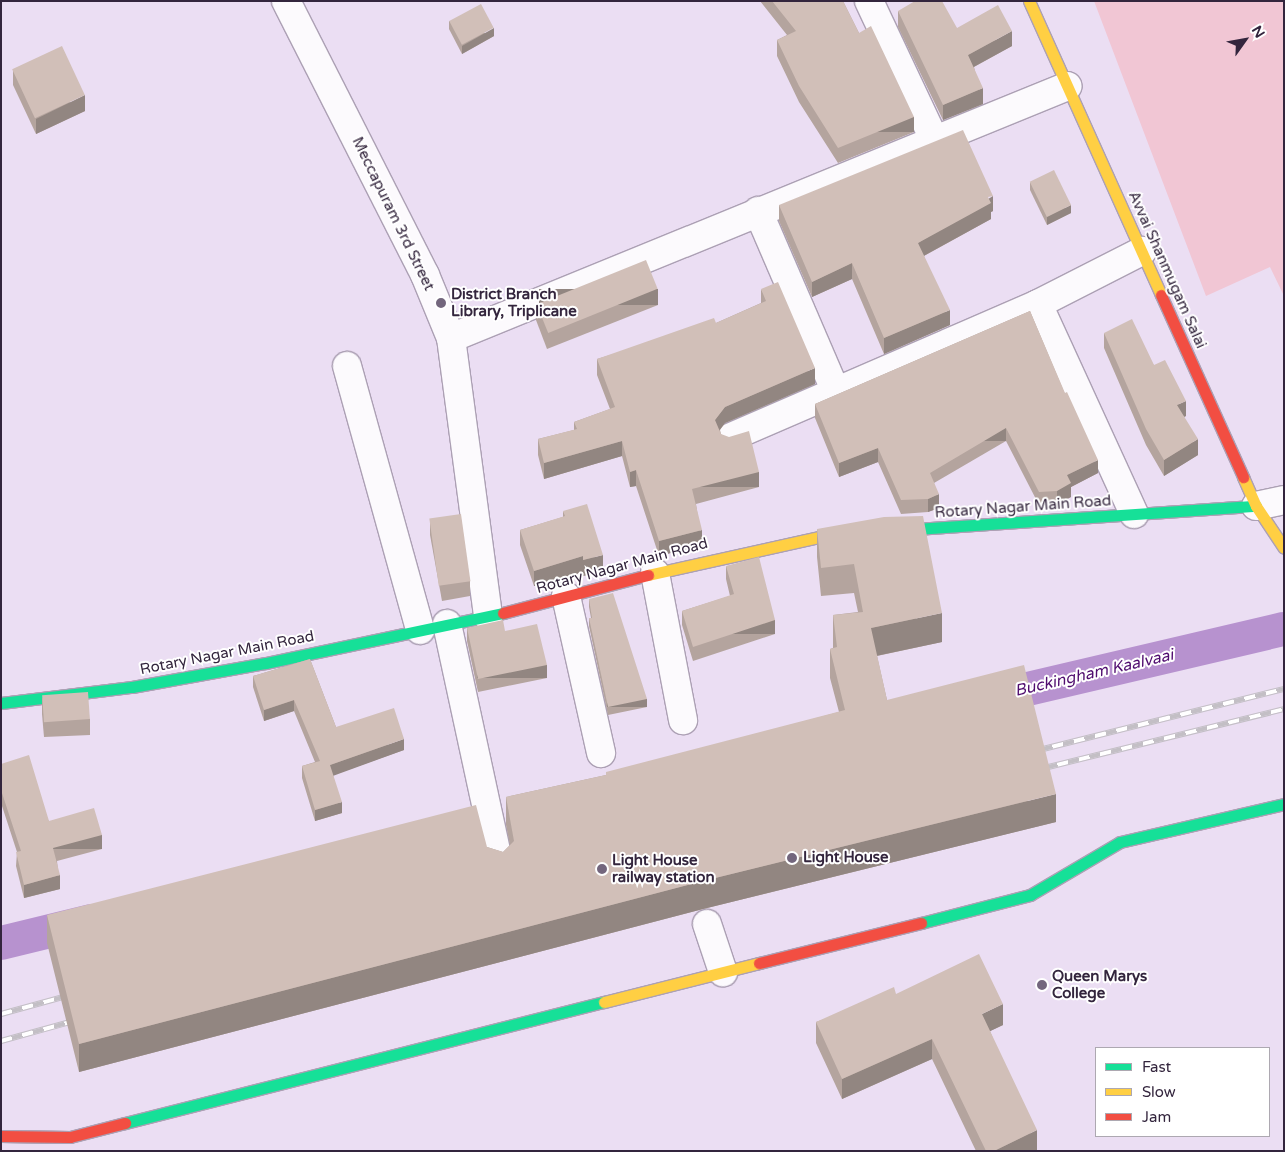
<!DOCTYPE html>
<html>
<head>
<meta charset="utf-8">
<style>
	body { margin:0 }
	#map { position:relative; width:1285px; height:1152px; overflow:hidden; background:#ebdef3; font-family:"Varela Round",sans-serif }
	div>[style] { position:absolute }
	[style*='--x'] { left:calc(var(--x)*1px); top:calc(var(--y)*1px); width:calc(var(--w)*1px); rotate:calc(var(--a)*1deg) }
	.green>* { inset:0; background:#f1c6d4 }
	.canal>* { height:34px; margin:-17px; padding:0 17px; transform-origin:17px; border-radius:17px; background:#b792cf }
	.roads { filter:drop-shadow(1px 0 #aca0b4) drop-shadow(-1px 0 #aca0b4) drop-shadow(0 1px #aca0b4) drop-shadow(0 -1px #aca0b4) }
	.street>* { height:28px; margin:-14px; padding:0 14px; transform-origin:14px; border-radius:14px; background:#fcfafd }
	.fast>* { height:11px; margin:-5.5px; padding:0 5.5px; transform-origin:5.5px; border-radius:5.5px; background:#16e098 }
	.slow>* { height:11px; margin:-5.5px; padding:0 5.5px; transform-origin:5.5px; border-radius:5.5px; background:#ffcf43 }
	.jam>* { height:11px; margin:-5.5px; padding:0 5.5px; transform-origin:5.5px; border-radius:5.5px; background:#f24e42 }
	.rail>* { height:5.5px; margin-top:-2.75px; transform-origin:0; background:repeating-linear-gradient(90deg,#fff 0 11px,#c3bfc5 0 22px); box-sizing:border-box; border-block:1px solid #c3bfc5 }
	.wall>* { inset:0; background:#b4a49e }
	.shaded-wall>* { inset:0; background:#928681; transform-origin:0 0 }
	.building>* { inset:0; background:#d1bfb8; transform-origin:0 0 }
	.dots>* { width:14px; height:14px; translate:-50% -50%; box-sizing:border-box; border:2px solid #fff; border-radius:50% }
	span { translate:-50% -50%; white-space:nowrap; text-align:center; line-height:1.15; -webkit-text-stroke:4px #fff; paint-order:stroke }
	.street-label { font-size:15px; color:#33253d }
	.poi-label { font-size:15px; color:#33253d; font-weight:700 }
	.left { translate:0 -50%; text-align:left }
	.water-label { font-size:16px; color:#500d6f; font-style:italic }
	.frame { position:absolute; inset:0; border:2px solid #33253d; pointer-events:none }
	.legend { position:absolute; left:1095px; top:1047px; width:175px; height:90px; box-sizing:border-box; background:#fff; border:1px solid #ada8b1; margin:0; padding:6px 9px; list-style:none; font-size:15px; color:#33253d }
	.legend li { display:flex; align-items:center; gap:10px; height:25px }
	.legend b { width:25px; border:1px solid #ada8b1 }
	.north { position:absolute; left:1220px; top:15px; width:50px; height:50px; -webkit-text-stroke:4px #fff; paint-order:stroke; rotate:58deg; font-size:14px; font-weight:700; line-height:20px; text-align:center; color:#33253d }
	.north::after { content:''; display:block; margin:auto; width:18px; height:22px; background:#33253d; clip-path:polygon(50% 0,100% 100%,50% 72%,0 100%) }
</style>
</head>
<body>
<div id="map">
	<div class="green">
		<i style="clip-path:polygon(1094px 1px,1284px 1px,1284px 296px,1270px 267px,1206px 296px)"></i>
	</div>
	<div class="canal">
		<i style="--x:985;--y:699;--w:307;--a:-13.2"></i>
		<i style="--x:1;--y:943;--w:93;--a:-13.7"></i>
	</div>
	<div class="roads">
		<div class="street">
			<i style="--x:286;--y:1;--w:307;--a:63.1"></i>
			<i style="--x:425;--y:275;--w:68;--a:67.6"></i>
			<i style="--x:451;--y:338;--w:281;--a:82.4"></i>
			<i style="--x:869;--y:1;--w:155;--a:64.8"></i>
			<i style="--x:758;--y:211;--w:195;--a:66.7"></i>
			<i style="--x:1038;--y:304;--w:231;--a:65.4"></i>
			<i style="--x:451;--y:338;--w:666;--a:-22.22"></i>
			<i style="--x:347;--y:366;--w:274;--a:74.5"></i>
			<i style="--x:731;--y:437;--w:335;--a:-23.4"></i>
			<i style="--x:1038;--y:304;--w:117;--a:-27"></i>
			<i style="--x:1256;--y:506;--w:29;--a:-12"></i>
			<i style="--x:655;--y:573;--w:150;--a:79.2"></i>
			<i style="--x:566;--y:596;--w:161;--a:77.4"></i>
			<i style="--x:447;--y:624;--w:247;--a:77.8"></i>
			<i style="--x:707;--y:924;--w:51;--a:71.6"></i>
		</div>
		<div class="fast">
			<i style="--x:828;--y:535;--w:429;--a:-3.9"></i>
			<i style="--x:1;--y:703;--w:132;--a:-7"></i>
			<i style="--x:132;--y:687;--w:136;--a:-10.2"></i>
			<i style="--x:266;--y:663;--w:242;--a:-11.9"></i>
			<i style="--x:921;--y:923;--w:113;--a:-14.4"></i>
			<i style="--x:1030;--y:895;--w:104;--a:-30.5"></i>
			<i style="--x:1120;--y:842;--w:168;--a:-13"></i>
			<i style="--x:125;--y:1123;--w:494;--a:-14.2"></i>
		</div>
		<div class="slow">
			<i style="--x:1029;--y:1;--w:322;--a:65.8"></i>
			<i style="--x:1243;--y:477;--w:32;--a:66"></i>
			<i style="--x:1256;--y:506;--w:50;--a:56.3"></i>
			<i style="--x:648;--y:575;--w:184;--a:-12.5"></i>
			<i style="--x:604;--y:1002;--w:160;--a:-14.1"></i>
		</div>
		<div class="jam">
			<i style="--x:1161;--y:295;--w:200;--a:65.7"></i>
			<i style="--x:503;--y:613;--w:150;--a:-14.7"></i>
			<i style="--x:759;--y:963;--w:167;--a:-13.9"></i>
			<i style="--x:1;--y:1136;--w:69;--a:0.8"></i>
			<i style="--x:70;--y:1137;--w:57;--a:-14.3"></i>
		</div>
	</div>
	<div class="rail">
		<i style="--x:1031;--y:752;--w:261;--a:-14"></i>
		<i style="--x:1036;--y:770;--w:255;--a:-13.8"></i>
		<i style="--x:1;--y:1014;--w:76;--a:-15.3"></i>
		<i style="--x:1;--y:1041;--w:83;--a:-15.4"></i>
	</div>
	<div class="wall">
		<i style="clip-path:polygon(760px 1px,843px 1px,859px 33px,914px 132px,838px 163px,799px 102px,777px 56px,777px 40px,787px 35px)"></i>
		<i style="clip-path:polygon(898px 11px,957px 28px,1012px 46px,974px 67px,983px 104px,943px 120px,898px 27px)"></i>
		<i style="clip-path:polygon(449px 21px,494px 36px,462px 54px,449px 29px)"></i>
		<i style="clip-path:polygon(13px 70px,85px 111px,36px 134px,13px 85px)"></i>
		<i style="clip-path:polygon(1030px 182px,1071px 213px,1047px 225px,1030px 190px)"></i>
		<i style="clip-path:polygon(779px 205px,993px 211px,991px 212px,991px 219px,924px 256px,950px 325px,884px 354px,852px 279px,812px 297px,779px 221px)"></i>
		<i style="clip-path:polygon(761px 289px,815px 384px,725px 423px,720px 430px,721px 434px,759px 487px,696px 504px,702px 545px,659px 556px,636px 486px,630px 487px,622px 456px,544px 479px,538px 455px,538px 439px,574px 430px,574px 422px,610px 409px,597px 375px,597px 359px,716px 323px,761px 303px)"></i>
		<i style="clip-path:polygon(536px 304px,658px 305px,547px 349px,536px 320px)"></i>
		<i style="clip-path:polygon(1030px 311px,1098px 473px,1071px 487px,1071px 497px,1057px 504px,1039px 505px,1006px 441px,934px 483px,939px 508px,928px 512px,901px 514px,878px 462px,839px 477px,815px 418px,815px 404px)"></i>
		<i style="clip-path:polygon(1104px 333px,1154px 365px,1186px 416px,1184px 417px,1198px 455px,1164px 476px,1146px 445px,1104px 348px)"></i>
		<i style="clip-path:polygon(563px 511px,603px 571px,583px 576px,583px 572px,534px 586px,520px 545px,520px 530px,563px 517px)"></i>
		<i style="clip-path:polygon(430px 520px,470px 581px,470px 596px,442px 601px,430px 535px)"></i>
		<i style="clip-path:polygon(817px 529px,942px 642px,877px 656px,887px 700px,1056px 822px,703px 909px,79px 1072px,47px 943px,47px 915px,487px 847px,503px 852px,510px 845px,506px 825px,506px 797px,606px 775px,839px 712px,830px 678px,830px 649px,833px 648px,833px 615px,858px 612px,854px 593px,821px 596px,817px 557px)"></i>
		<i style="clip-path:polygon(726px 566px,775px 634px,693px 661px,682px 625px,682px 611px,730px 596px,726px 579px)"></i>
		<i style="clip-path:polygon(589px 599px,647px 707px,608px 715px,589px 626px,589px 618px,591px 618px,589px 607px)"></i>
		<i style="clip-path:polygon(467px 628px,505px 631px,547px 678px,478px 692px,467px 641px)"></i>
		<i style="clip-path:polygon(310px 659px,336px 727px,404px 750px,333px 775px,342px 813px,315px 821px,302px 778px,302px 766px,315px 762px,294px 711px,264px 721px,253px 687px,253px 676px)"></i>
		<i style="clip-path:polygon(42px 698px,90px 719px,90px 735px,44px 737px,42px 714px)"></i>
		<i style="clip-path:polygon(1px 764px,49px 821px,102px 849px,57px 861px,60px 889px,24px 898px,16px 866px,17px 852px,1px 803px)"></i>
		<i style="clip-path:polygon(896px 994px,1003px 1025px,990px 1031px,1037px 1151px,976px 1151px,932px 1059px,842px 1099px,816px 1043px,816px 1022px)"></i>
	</div>
	<div class="shaded-wall">
		<i style="clip-path:polygon(494px 28px,494px 36px,462px 54px,462px 46px)"></i>
		<i style="clip-path:polygon(1012px 31px,1012px 46px,968px 70px,968px 55px)"></i>
		<i style="clip-path:polygon(983px 88px,983px 104px,943px 120px,943px 105px)"></i>
		<i style="clip-path:polygon(85px 95px,85px 111px,36px 134px,36px 119px)"></i>
		<i style="left:914px;top:117px;width:15px;height:82px;rotate:90deg"></i>
		<i style="clip-path:polygon(993px 196px,993px 211px,991px 212px,991px 219px,918px 259px,918px 243px)"></i>
		<i style="clip-path:polygon(1071px 205px,1071px 213px,1047px 225px,1047px 217px)"></i>
		<i style="clip-path:polygon(852px 263px,852px 279px,812px 297px,812px 282px)"></i>
		<i style="left:658px;top:289px;width:16px;height:119px;rotate:90deg"></i>
		<i style="clip-path:polygon(950px 310px,950px 325px,884px 354px,884px 338px)"></i>
		<i style="clip-path:polygon(815px 368px,815px 384px,725px 423px,715px 436px,715px 420px,725px 407px)"></i>
		<i style="clip-path:polygon(1186px 401px,1186px 416px,1177px 420px,1177px 405px)"></i>
		<i style="left:1006px;top:428px;width:13px;height:88px;rotate:90deg"></i>
		<i style="clip-path:polygon(1198px 439px,1198px 455px,1164px 476px,1164px 460px)"></i>
		<i style="clip-path:polygon(622px 441px,622px 456px,544px 479px,544px 463px)"></i>
		<i style="clip-path:polygon(878px 448px,878px 462px,839px 477px,839px 463px)"></i>
		<i style="clip-path:polygon(1098px 460px,1098px 473px,1071px 487px,1071px 497px,1057px 504px,1057px 491px,1067px 475px)"></i>
		<i style="clip-path:polygon(636px 470px,636px 486px,630px 487px,630px 472px)"></i>
		<i style="left:759px;top:472px;width:15px;height:69px;rotate:90deg"></i>
		<i style="clip-path:polygon(939px 494px,939px 508px,928px 512px,928px 499px)"></i>
		<i style="clip-path:polygon(702px 530px,702px 545px,659px 556px,659px 541px)"></i>
		<i style="clip-path:polygon(603px 555px,603px 571px,583px 576px,583px 560px)"></i>
		<i style="clip-path:polygon(583px 556px,583px 572px,534px 586px,534px 571px)"></i>
		<i style="clip-path:polygon(942px 613px,942px 642px,871px 657px,871px 628px)"></i>
		<i style="left:775px;top:620px;width:14px;height:86px;rotate:90deg"></i>
		<i style="left:547px;top:665px;width:13px;height:70px;rotate:90deg"></i>
		<i style="left:647px;top:699px;width:8px;height:40px;rotate:90deg"></i>
		<i style="clip-path:polygon(294px 700px,294px 711px,264px 721px,264px 710px)"></i>
		<i style="clip-path:polygon(404px 739px,404px 750px,330px 777px,330px 765px)"></i>
		<i style="clip-path:polygon(1056px 794px,1056px 822px,703px 909px,79px 1072px,79px 1044px,703px 881px)"></i>
		<i style="clip-path:polygon(342px 802px,342px 813px,315px 821px,315px 810px)"></i>
		<i style="left:102px;top:835px;width:14px;height:51px;rotate:90deg"></i>
		<i style="clip-path:polygon(60px 875px,60px 889px,24px 898px,24px 885px)"></i>
		<i style="clip-path:polygon(1003px 1004px,1003px 1025px,982px 1035px,982px 1014px)"></i>
		<i style="clip-path:polygon(932px 1039px,932px 1059px,842px 1099px,842px 1079px)"></i>
		<i style="clip-path:polygon(1037px 1130px,1037px 1151px,994px 1151px)"></i>
	</div>
	<div class="building">
		<i style="clip-path:polygon(772px 1px,843px 1px,859px 33px,871px 26px,914px 117px,838px 148px,799px 86px,777px 40px,796px 31px)"></i>
		<i style="clip-path:polygon(915px 1px,942px 1px,957px 28px,998px 5px,1012px 31px,968px 55px,983px 88px,943px 105px,898px 11px)"></i>
		<i style="left:481px;top:4px;width:27px;height:36px;rotate:62deg"></i>
		<i style="left:62px;top:46px;width:54px;height:55px;rotate:65deg"></i>
		<i style="clip-path:polygon(963px 130px,993px 196px,988px 197px,991px 203px,918px 243px,950px 310px,884px 338px,852px 263px,812px 282px,779px 205px)"></i>
		<i style="left:1054px;top:170px;width:39px;height:27px;rotate:64deg"></i>
		<i style="left:646px;top:260px;width:31px;height:118px;rotate:68deg"></i>
		<i style="clip-path:polygon(778px 282px,815px 368px,725px 407px,715px 420px,721px 434px,729px 437px,749px 431px,759px 472px,692px 489px,702px 530px,659px 541px,636px 470px,630px 472px,622px 441px,544px 463px,538px 439px,577px 429px,574px 422px,615px 407px,597px 359px,714px 318px,716px 323px,766px 301px,761px 289px)"></i>
		<i style="clip-path:polygon(1030px 311px,1065px 393px,1067px 392px,1098px 460px,1067px 475px,1071px 483px,1057px 491px,1039px 492px,1006px 428px,930px 473px,939px 494px,928px 499px,901px 500px,878px 448px,839px 463px,815px 404px)"></i>
		<i style="clip-path:polygon(1132px 319px,1154px 365px,1165px 360px,1186px 401px,1177px 405px,1198px 439px,1164px 460px,1146px 429px,1104px 333px)"></i>
		<i style="clip-path:polygon(587px 504px,603px 555px,583px 560px,583px 556px,534px 571px,520px 530px,565px 516px,563px 511px)"></i>
		<i style="left:461px;top:514px;width:68px;height:32px;rotate:82deg"></i>
		<i style="clip-path:polygon(923px 516px,942px 613px,871px 628px,887px 700px,1024px 665px,1056px 794px,703px 881px,79px 1044px,47px 915px,476px 805px,487px 847px,503px 852px,514px 841px,506px 797px,606px 775px,606px 772px,845px 710px,830px 649px,837px 647px,833px 615px,863px 612px,854px 564px,821px 568px,817px 529px,884px 517px)"></i>
		<i style="clip-path:polygon(759px 557px,775px 620px,693px 647px,682px 611px,734px 594px,726px 566px)"></i>
		<i style="clip-path:polygon(613px 593px,647px 699px,608px 707px,589px 618px,592px 618px,589px 599px)"></i>
		<i style="clip-path:polygon(503px 620px,505px 631px,537px 624px,547px 665px,478px 679px,467px 628px)"></i>
		<i style="clip-path:polygon(310px 659px,336px 727px,394px 708px,404px 739px,330px 765px,342px 802px,315px 810px,302px 766px,320px 761px,294px 700px,264px 710px,253px 676px)"></i>
		<i style="left:88px;top:692px;width:27px;height:46px;rotate:86deg"></i>
		<i style="clip-path:polygon(29px 755px,49px 821px,94px 808px,102px 835px,53px 848px,60px 875px,24px 885px,16px 852px,21px 851px,1px 790px,1px 764px)"></i>
		<i style="clip-path:polygon(979px 954px,1003px 1004px,982px 1014px,1037px 1130px,994px 1151px,986px 1151px,932px 1039px,842px 1079px,816px 1022px,894px 987px,896px 994px)"></i>
	</div>
	<div class="dots">
		<i style="left:441px;top:303px;background:#73667d"></i>
		<i style="left:792px;top:858px;background:#73667d"></i>
		<i style="left:602px;top:869px;background:#73667d"></i>
		<i style="left:1042px;top:985px;background:#73667d"></i>
	</div>
	<div class="street-label">
		<span style="left:393px;top:214px;rotate:64deg">Meccapuram 3rd Street</span>
		<span style="left:1167px;top:270px;rotate:66deg">Avvai Shanmugam Salai</span>
		<span style="left:1023px;top:507px;rotate:-4deg">Rotary Nagar Main Road</span>
		<span style="left:622px;top:566px;rotate:-15deg">Rotary Nagar Main Road</span>
		<span style="left:227px;top:653px;rotate:-11deg">Rotary Nagar Main Road</span>
	</div>
	<div class="poi-label">
		<span class="left" style="left:451px;top:303px">District Branch<br>Library, Triplicane</span>
		<span class="left" style="left:803px;top:858px">Light House</span>
		<span class="left" style="left:612px;top:869px">Light House<br>railway station</span>
		<span class="left" style="left:1052px;top:985px">Queen Marys<br>College</span>
	</div>
	<div class="water-label">
		<span style="left:1094px;top:673px;rotate:-13deg">Buckingham Kaalvaai</span>
	</div>
	<div class="frame"></div>
	<ul class="legend">
	<li><b style="height:6px;background:#16e098"></b>Fast</li>
	<li><b style="height:6px;background:#ffcf43"></b>Slow</li>
	<li><b style="height:6px;background:#f24e42"></b>Jam</li>
	</ul>
	<div class="north">N</div>
</div>
</body>
</html>
